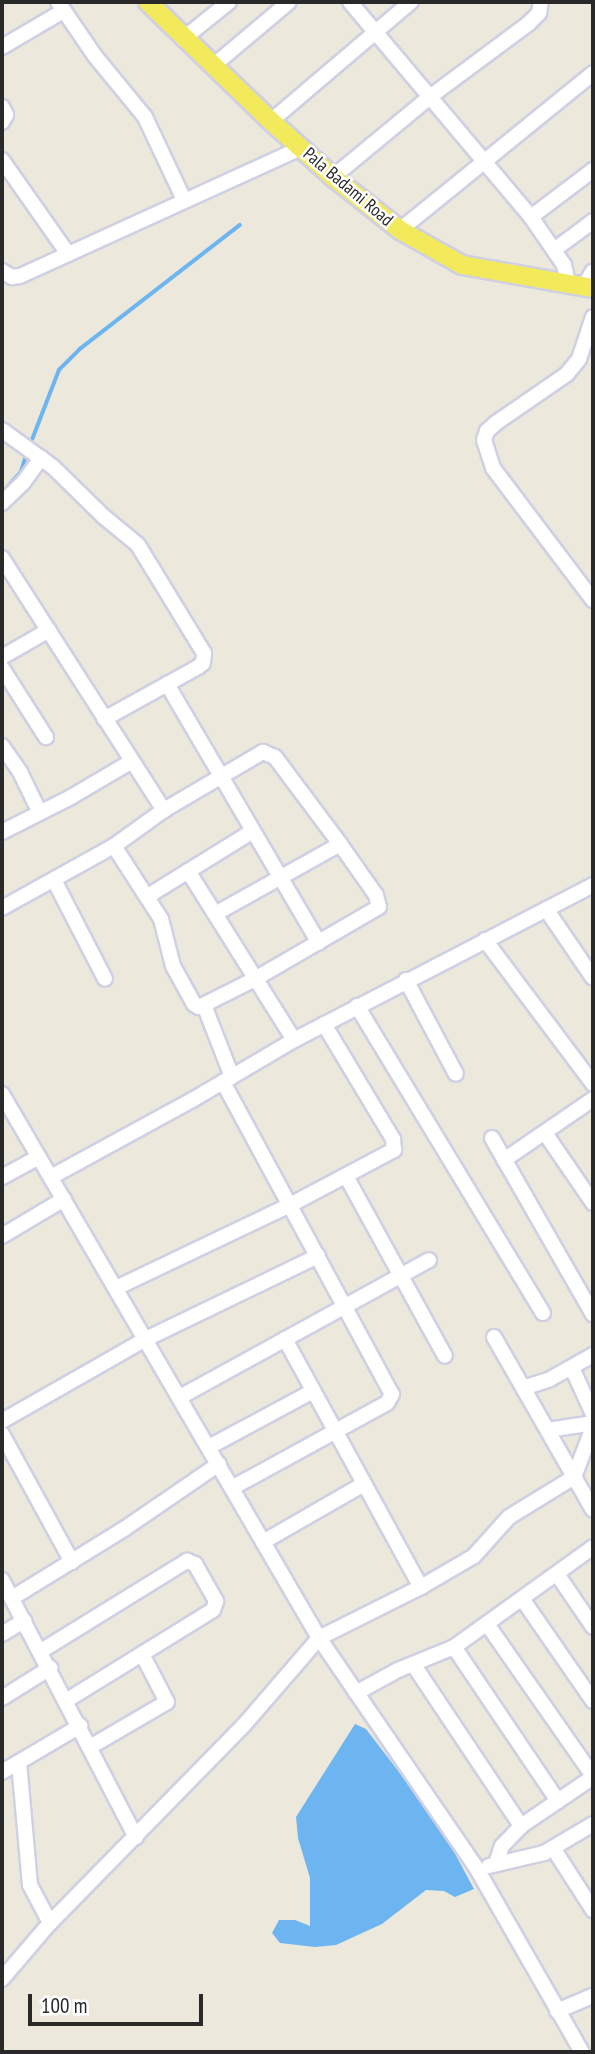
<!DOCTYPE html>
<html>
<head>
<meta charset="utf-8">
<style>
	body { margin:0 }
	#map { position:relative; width:595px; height:2054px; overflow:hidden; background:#ece8db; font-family:"PT Sans Narrow",sans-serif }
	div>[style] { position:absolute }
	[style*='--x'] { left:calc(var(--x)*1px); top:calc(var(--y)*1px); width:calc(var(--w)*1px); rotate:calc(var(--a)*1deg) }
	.water>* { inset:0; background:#6cb5f0 }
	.stream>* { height:3.5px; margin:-1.75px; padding:0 1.75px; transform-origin:1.75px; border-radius:1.75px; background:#6cb5f0 }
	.roads { filter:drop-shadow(2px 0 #d0d0e3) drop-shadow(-2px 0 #d0d0e3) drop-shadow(0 2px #d0d0e3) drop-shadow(0 -2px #d0d0e3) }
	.minor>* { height:14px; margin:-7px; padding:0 7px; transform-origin:7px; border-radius:7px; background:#fff }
	.major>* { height:18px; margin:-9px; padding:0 9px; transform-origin:9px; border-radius:9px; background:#f2ea5a }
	span { translate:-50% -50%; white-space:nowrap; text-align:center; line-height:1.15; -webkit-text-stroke:5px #fff; paint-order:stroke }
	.street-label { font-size:18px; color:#292929 }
	.frame { position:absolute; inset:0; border:4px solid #292929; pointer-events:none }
	.scale { position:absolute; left:28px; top:1994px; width:175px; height:32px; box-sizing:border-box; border:4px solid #292929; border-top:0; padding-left:9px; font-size:21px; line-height:24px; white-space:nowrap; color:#292929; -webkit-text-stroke:5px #fff; paint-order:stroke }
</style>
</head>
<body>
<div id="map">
	<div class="water">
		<i style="clip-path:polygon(355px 1724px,366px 1729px,439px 1824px,474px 1889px,455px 1897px,444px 1891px,426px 1890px,382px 1924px,336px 1945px,315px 1947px,280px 1943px,272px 1933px,279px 1920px,295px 1920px,310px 1926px,310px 1878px,298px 1838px,296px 1817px)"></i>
	</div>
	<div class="stream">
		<i style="--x:32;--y:440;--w:75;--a:-68.9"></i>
		<i style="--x:59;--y:370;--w:30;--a:-45"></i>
		<i style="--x:80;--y:349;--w:202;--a:-37.8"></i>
		<i style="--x:2;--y:493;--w:28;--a:-48"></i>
		<i style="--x:21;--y:472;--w:14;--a:-73"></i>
	</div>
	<div class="roads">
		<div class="minor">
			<i style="--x:58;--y:2;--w:65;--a:55.6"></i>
			<i style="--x:95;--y:56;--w:79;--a:50.7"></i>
			<i style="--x:145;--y:117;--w:92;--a:64.8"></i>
			<i style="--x:350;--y:2;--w:281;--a:49.9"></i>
			<i style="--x:531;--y:217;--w:58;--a:55.5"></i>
			<i style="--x:564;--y:265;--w:18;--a:77"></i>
			<i style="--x:183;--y:39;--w:59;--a:-38.8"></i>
			<i style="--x:2;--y:47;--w:71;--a:-30.5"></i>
			<i style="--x:213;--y:66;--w:99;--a:-40.1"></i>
			<i style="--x:2;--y:107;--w:9;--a:63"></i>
			<i style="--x:6;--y:115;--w:8;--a:120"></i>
			<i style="--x:271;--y:121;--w:184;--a:-40.4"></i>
			<i style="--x:2;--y:160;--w:115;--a:54.9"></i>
			<i style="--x:333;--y:177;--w:127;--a:-39.6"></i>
			<i style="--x:431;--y:96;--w:121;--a:-36.6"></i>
			<i style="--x:528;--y:24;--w:16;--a:-45"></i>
			<i style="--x:539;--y:13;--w:11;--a:-80"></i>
			<i style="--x:531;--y:217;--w:78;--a:-37.2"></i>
			<i style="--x:400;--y:230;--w:249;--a:-39.1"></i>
			<i style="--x:554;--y:250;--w:49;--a:-36.6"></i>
			<i style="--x:2;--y:271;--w:12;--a:31"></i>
			<i style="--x:12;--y:277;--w:8;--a:-7"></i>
			<i style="--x:20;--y:276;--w:309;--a:-24.5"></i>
			<i style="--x:584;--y:286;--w:17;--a:-59"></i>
			<i style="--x:593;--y:317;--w:44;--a:108.4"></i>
			<i style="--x:579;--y:359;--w:19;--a:129"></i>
			<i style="--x:567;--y:374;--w:86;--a:145.4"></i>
			<i style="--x:496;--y:423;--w:12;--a:138"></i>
			<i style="--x:487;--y:431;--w:9;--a:108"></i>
			<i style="--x:484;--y:440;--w:29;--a:72"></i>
			<i style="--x:493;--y:468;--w:166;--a:52.9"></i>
			<i style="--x:2;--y:430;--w:63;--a:36"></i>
			<i style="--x:53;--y:467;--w:70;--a:44.4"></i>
			<i style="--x:103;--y:516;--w:45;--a:39.6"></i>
			<i style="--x:138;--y:545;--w:127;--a:58.6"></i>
			<i style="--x:204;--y:653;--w:10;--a:96"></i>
			<i style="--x:203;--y:663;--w:6;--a:141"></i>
			<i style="--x:198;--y:667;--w:107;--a:151"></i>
			<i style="--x:2;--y:503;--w:29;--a:-44"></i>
			<i style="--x:23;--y:483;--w:31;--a:-54"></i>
			<i style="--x:2;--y:558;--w:300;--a:57.3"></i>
			<i style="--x:2;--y:657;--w:54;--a:-29.9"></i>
			<i style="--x:2;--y:668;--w:82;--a:57.5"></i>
			<i style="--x:167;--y:684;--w:300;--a:59.6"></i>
			<i style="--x:2;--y:746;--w:32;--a:55"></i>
			<i style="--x:20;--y:772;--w:43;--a:64"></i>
			<i style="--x:2;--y:832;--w:77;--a:-26.9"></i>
			<i style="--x:71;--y:797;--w:71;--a:-30.5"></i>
			<i style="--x:188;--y:871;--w:199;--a:57.9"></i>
			<i style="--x:54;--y:880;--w:111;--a:62.7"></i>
			<i style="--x:148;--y:896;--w:123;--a:-31.8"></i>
			<i style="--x:2;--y:908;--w:128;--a:-29"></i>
			<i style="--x:114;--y:846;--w:62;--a:-35.8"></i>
			<i style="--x:164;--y:810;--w:115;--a:-30.4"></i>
			<i style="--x:263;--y:752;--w:13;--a:23"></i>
			<i style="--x:275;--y:757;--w:109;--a:53.2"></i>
			<i style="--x:340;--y:844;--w:62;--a:54.8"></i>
			<i style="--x:376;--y:895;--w:12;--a:76"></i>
			<i style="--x:379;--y:907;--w:143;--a:149.9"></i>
			<i style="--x:255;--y:979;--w:63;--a:153.4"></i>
			<i style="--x:199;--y:1007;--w:6;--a:-149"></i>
			<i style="--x:194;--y:1004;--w:43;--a:-118.9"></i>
			<i style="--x:173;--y:966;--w:49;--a:-104.3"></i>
			<i style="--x:161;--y:919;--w:87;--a:-122.8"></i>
			<i style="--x:546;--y:909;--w:83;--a:55.7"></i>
			<i style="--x:215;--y:914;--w:143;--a:-29.2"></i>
			<i style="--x:485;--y:940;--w:180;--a:53.1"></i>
			<i style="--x:406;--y:980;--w:106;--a:62"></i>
			<i style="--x:204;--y:1005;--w:77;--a:68.7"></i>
			<i style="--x:357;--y:1006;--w:359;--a:58.8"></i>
			<i style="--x:223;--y:1082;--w:355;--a:61.6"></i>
			<i style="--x:392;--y:1394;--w:10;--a:119"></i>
			<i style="--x:387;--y:1403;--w:177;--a:151.3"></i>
			<i style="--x:2;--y:1094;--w:630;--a:59.77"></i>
			<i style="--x:319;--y:1638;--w:280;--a:55.6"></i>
			<i style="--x:477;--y:1869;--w:211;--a:60.2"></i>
			<i style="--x:545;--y:1133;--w:85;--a:55.6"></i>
			<i style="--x:492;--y:1138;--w:203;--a:60.2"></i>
			<i style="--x:504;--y:1160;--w:108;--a:-34.4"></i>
			<i style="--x:346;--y:1176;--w:205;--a:61.2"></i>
			<i style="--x:2;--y:1177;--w:42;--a:-28.4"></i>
			<i style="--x:51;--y:1177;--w:163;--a:-28.6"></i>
			<i style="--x:194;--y:1099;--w:116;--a:-30.5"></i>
			<i style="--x:294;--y:1040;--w:337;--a:-27.4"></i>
			<i style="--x:2;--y:1236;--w:72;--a:-30.8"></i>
			<i style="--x:116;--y:1288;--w:193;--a:-25.5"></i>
			<i style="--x:290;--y:1205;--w:118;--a:-27.9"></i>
			<i style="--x:394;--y:1150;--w:11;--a:-95"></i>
			<i style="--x:393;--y:1139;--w:134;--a:-121"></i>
			<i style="--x:494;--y:1337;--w:199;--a:60.2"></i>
			<i style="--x:285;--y:1339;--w:283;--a:61.3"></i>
			<i style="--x:572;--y:1368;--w:51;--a:65.5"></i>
			<i style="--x:523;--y:1388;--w:28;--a:-18"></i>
			<i style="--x:550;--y:1379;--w:49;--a:-29.2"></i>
			<i style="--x:180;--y:1397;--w:284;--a:-28.8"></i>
			<i style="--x:2;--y:1421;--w:166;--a:-29.7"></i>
			<i style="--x:146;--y:1339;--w:191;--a:-25.8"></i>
			<i style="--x:548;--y:1430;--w:46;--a:-8.8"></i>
			<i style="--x:2;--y:1434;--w:146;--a:61.3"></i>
			<i style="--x:209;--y:1447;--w:118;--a:-28.3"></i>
			<i style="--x:263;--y:1542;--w:116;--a:-29.9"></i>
			<i style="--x:557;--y:1574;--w:64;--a:55.8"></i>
			<i style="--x:2;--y:1580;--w:290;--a:62.5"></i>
			<i style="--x:12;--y:1598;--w:132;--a:-31.6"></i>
			<i style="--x:124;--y:1529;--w:115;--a:-34.4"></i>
			<i style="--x:523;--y:1600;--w:123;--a:55.3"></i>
			<i style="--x:487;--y:1624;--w:185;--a:55.1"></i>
			<i style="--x:2;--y:1634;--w:26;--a:-31"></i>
			<i style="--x:454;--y:1647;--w:186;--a:56"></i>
			<i style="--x:41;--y:1651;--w:172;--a:-31.7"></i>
			<i style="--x:187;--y:1561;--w:9;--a:21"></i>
			<i style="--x:195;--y:1564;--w:43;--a:60.4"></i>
			<i style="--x:216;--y:1601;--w:9;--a:108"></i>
			<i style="--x:213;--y:1610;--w:172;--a:148.3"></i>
			<i style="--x:413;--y:1664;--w:195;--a:56.3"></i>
			<i style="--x:356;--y:1693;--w:48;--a:-28.7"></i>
			<i style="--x:398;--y:1670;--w:61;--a:-22.3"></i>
			<i style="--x:454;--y:1647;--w:171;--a:-35.7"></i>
			<i style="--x:2;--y:1698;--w:57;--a:-32"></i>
			<i style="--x:90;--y:1747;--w:89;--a:-30.3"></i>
			<i style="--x:167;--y:1702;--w:54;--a:-117.5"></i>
			<i style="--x:19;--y:1762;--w:123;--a:84.9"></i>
			<i style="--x:30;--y:1885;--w:43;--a:62.2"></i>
			<i style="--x:2;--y:1772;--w:91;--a:-30.5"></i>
			<i style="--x:553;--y:1848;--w:74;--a:57.2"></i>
			<i style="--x:496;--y:1864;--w:19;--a:-72"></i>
			<i style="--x:502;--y:1846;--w:28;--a:-46"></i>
			<i style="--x:521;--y:1826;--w:87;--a:-34.2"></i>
			<i style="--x:489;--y:1866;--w:57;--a:-13.3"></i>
			<i style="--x:544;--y:1853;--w:57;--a:-30.6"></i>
			<i style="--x:2;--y:1979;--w:74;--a:-49.4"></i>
			<i style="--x:50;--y:1923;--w:277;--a:-45.6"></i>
			<i style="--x:244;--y:1725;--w:115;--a:-49.2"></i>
			<i style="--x:319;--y:1638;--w:114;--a:-26.6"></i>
			<i style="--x:421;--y:1587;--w:61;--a:-30.3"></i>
			<i style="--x:474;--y:1556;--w:52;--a:-48.1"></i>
			<i style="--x:509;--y:1517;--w:76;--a:-31.6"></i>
			<i style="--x:574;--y:1477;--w:53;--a:-69.2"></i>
			<i style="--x:557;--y:2011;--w:39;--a:-23"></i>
		</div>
		<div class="major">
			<i style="--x:148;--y:2;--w:171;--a:44.1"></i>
			<i style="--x:271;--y:121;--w:84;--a:42.1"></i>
			<i style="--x:333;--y:177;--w:85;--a:38.3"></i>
			<i style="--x:400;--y:230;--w:71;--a:29.4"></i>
			<i style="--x:462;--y:265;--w:133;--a:10"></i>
		</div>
	</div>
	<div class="street-label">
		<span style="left:348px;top:187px;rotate:40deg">Pala Badami Road</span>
	</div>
	<div class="frame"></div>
	<div class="scale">100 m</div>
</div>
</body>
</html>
